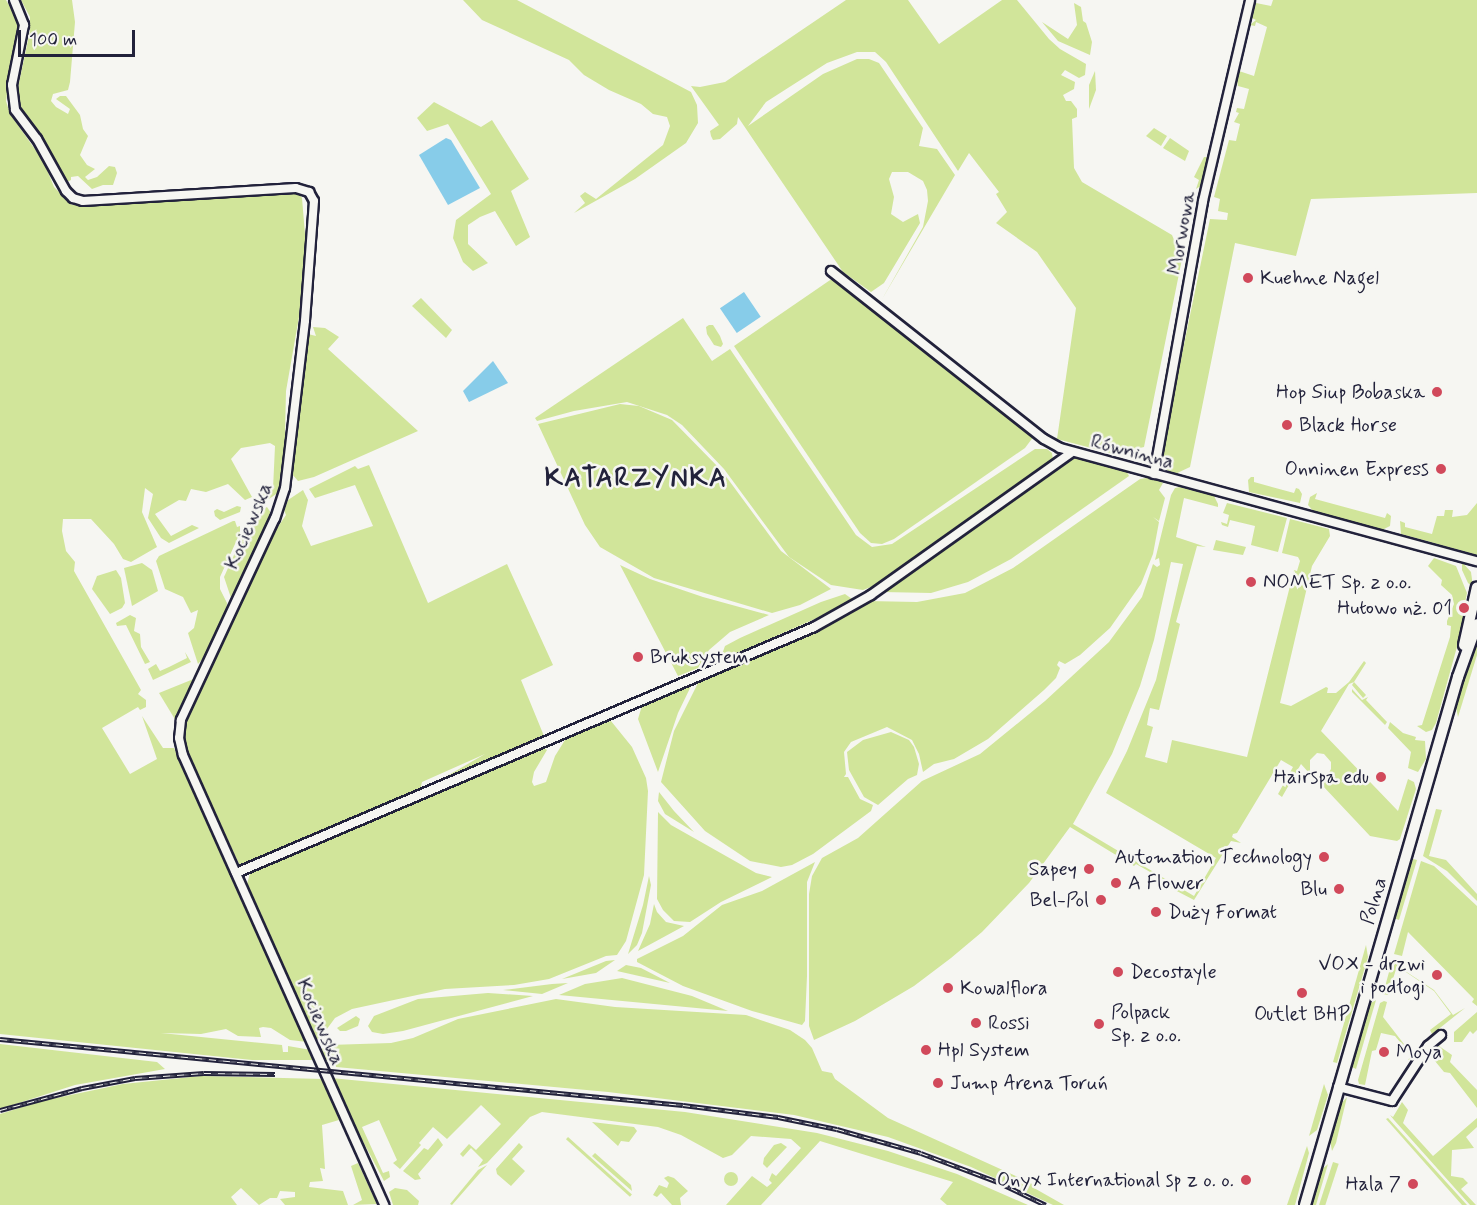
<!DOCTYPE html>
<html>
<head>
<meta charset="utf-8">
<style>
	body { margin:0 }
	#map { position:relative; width:1477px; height:1205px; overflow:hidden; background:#f6f6f2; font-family:Mynerve,sans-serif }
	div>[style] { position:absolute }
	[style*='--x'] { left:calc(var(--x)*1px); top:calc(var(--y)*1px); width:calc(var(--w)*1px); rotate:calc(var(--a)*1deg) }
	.green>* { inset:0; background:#d1e59a; transform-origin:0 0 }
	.round { border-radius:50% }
	.water>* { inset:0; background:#87cce9; transform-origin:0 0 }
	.roads { filter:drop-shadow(2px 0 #22223b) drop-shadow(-2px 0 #22223b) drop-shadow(0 2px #22223b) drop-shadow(0 -2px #22223b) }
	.street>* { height:8px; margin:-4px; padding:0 4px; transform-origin:4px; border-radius:4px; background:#f6f6f2 }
	.secondary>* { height:10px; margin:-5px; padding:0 5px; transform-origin:5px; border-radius:5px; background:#f6f6f2 }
	.rail>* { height:4.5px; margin-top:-2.25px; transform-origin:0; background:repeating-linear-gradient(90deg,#f6f6f2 0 7px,#22223b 0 14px); box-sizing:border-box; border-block:2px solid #22223b }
	.dots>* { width:16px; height:16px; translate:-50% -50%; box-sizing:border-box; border:3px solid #f6f6f2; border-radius:50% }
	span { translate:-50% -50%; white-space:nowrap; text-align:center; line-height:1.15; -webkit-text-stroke:5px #f6f6f2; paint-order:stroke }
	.street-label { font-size:20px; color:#22223b }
	.poi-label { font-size:20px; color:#22223b }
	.left { translate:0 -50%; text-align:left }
	.right { translate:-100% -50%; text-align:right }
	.district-label { font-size:26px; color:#22223b; font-weight:700; letter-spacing:1.5px }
	.scale { position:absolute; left:18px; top:30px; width:117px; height:27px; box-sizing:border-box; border:3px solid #22223b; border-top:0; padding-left:8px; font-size:18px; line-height:21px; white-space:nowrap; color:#22223b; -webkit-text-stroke:4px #f6f6f2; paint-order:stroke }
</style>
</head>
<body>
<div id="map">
	<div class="green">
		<i style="clip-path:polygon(0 0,6px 0,18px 21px,6px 101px,10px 114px,44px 162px,54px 187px,72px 205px,295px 188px,302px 198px,306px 246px,299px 317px,286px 391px,285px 434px,288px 439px,279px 492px,269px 499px,262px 498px,264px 492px,273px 489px,275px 446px,270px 443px,241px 448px,231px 459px,252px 497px,245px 500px,228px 484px,206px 492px,191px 489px,186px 501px,179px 500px,155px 514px,171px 536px,192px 525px,199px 528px,169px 543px,161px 538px,148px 518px,153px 494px,145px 488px,142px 512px,157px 547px,131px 562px,123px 559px,114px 544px,91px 519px,63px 519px,62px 531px,66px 551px,75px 562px,74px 571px,141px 690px,138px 694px,146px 700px,146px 707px,140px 710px,138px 707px,102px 728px,130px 774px,157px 759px,142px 716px,163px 748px,174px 748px,307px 1042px,290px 1040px,271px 1028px,263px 1027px,259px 1028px,261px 1037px,238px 1036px,226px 1029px,201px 1034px,161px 1033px,282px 1045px,283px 1052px,288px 1052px,288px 1046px,311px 1050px,315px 1060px,252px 1060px,0 1034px)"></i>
		<i style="clip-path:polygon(21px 0,72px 0,75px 22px,70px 82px,68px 90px,53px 94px,51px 101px,56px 107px,68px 114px,70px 109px,56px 99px,60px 96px,66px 96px,80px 115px,83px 129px,88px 136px,80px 155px,87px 165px,95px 169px,85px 177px,88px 180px,97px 177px,109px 166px,115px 167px,117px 173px,113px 185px,103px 185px,92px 189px,78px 176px,71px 177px,71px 180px,67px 182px,38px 135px,25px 121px,17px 92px,30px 31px,30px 17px)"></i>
		<i style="clip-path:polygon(463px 0,517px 0,691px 92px,697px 105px,698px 123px,686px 143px,635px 179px,574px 213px,585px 203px,580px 196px,585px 192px,596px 199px,663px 145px,670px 126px,667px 117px,653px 114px,641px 104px,609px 90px,584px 75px,569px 60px,482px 20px)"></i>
		<i style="clip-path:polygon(846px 0,908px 0,939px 44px,1002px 0,1017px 0,1049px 39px,1060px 49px,1086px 64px,1085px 75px,1079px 78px,1065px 70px,1061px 75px,1075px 82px,1074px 89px,1063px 95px,1066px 101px,1071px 101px,1077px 109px,1077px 117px,1072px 119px,1074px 168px,1082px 182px,1172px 235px,1182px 259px,1144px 447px,1114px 454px,1057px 439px,1076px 308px,1037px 252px,996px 223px,1007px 212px,996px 194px,999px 192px,969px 153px,958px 171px,886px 62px,875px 52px,857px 52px,827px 63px,766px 102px,748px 126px,823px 74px,857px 59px,869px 59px,879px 63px,923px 128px,919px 146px,937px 149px,955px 175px,881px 301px,923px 227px,928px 201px,927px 190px,923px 181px,908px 172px,892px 172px,889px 179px,894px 197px,891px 214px,903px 222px,918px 214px,920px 223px,884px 283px,871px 292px,843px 272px,738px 117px,737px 124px,720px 139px,713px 140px,711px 136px,710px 131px,719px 125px,691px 86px,700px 87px,725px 82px)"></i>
		<i style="clip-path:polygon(1273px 0,1477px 0,1477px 193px,1311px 199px,1296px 256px,1235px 243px,1190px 467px,1173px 475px,1162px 466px,1161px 455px,1210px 219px,1227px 220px,1228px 213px,1218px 211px,1220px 199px,1214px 197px,1229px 140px,1236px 141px,1240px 124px,1234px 122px,1239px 113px,1236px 112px,1237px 108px,1244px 109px,1249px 89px,1238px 86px,1236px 74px,1239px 71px,1254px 76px,1267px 27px,1256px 22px,1255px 26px,1250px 25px,1256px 20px,1252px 18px,1256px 3px,1271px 6px)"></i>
		<i style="clip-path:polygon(1074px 3px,1081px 7px,1083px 21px,1086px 23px,1092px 42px,1090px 55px,1058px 41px,1042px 22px,1068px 39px,1077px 25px)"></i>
		<i style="clip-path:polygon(1095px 71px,1096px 90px,1089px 109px,1089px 85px)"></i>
		<i style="clip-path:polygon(434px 102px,481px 127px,492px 120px,529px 179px,511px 191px,530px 237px,516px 246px,495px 211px,480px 217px,468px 225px,468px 244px,488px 263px,473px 271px,463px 262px,453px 238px,456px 220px,491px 194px,448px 124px,427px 131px,417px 118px)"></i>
		<i style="clip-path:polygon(1154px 128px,1167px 136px,1161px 146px,1146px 136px)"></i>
		<i style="clip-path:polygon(1170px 138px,1189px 151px,1185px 161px,1163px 148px)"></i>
		<i style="clip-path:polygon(1204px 157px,1207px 157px,1202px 185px,1196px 189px,1199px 180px,1194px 177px)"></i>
		<i style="clip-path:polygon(836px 276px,1034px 436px,1025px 448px,894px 539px,882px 544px,871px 543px,860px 533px,734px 346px)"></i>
		<i style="clip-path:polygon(421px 298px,452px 330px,446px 338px,412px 306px)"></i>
		<i style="clip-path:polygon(683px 318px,712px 361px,730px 349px,856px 535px,872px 547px,892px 544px,1035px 449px,1047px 449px,1052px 453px,1053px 460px,884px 582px,863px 590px,831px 585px,789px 557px,724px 469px,682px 425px,667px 415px,627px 402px,574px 411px,537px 421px,535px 418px)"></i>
		<i style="clip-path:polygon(709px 325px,713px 325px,720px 336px,723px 344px,721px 347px,714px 345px,707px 334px,706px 327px)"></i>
		<i style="clip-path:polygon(313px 327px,325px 328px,339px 337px,328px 349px,418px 431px,314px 477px,298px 481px,292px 474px,295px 441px,306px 338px,308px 334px,316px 336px)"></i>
		<i style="clip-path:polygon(620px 404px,639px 406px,672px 420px,722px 471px,781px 551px,831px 589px,800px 605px,772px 613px,654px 578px,600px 547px,585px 525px,538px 424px)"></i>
		<i style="clip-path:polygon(1075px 458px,1127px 472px,1129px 476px,1011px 559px,968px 582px,931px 593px,883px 592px,1058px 466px)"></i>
		<i style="clip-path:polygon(evenodd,369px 465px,428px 603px,507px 564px,553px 665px,521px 680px,544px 736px,302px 843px,240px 866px,188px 755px,183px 733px,186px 722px,271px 537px,286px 515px,284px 510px,288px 500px,303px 490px,308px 500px,302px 526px,311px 546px,373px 526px,355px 485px,315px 498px,309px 489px,355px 466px,358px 469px,369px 465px,485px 754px,421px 791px,420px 791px,422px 782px,485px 754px)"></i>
		<i style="clip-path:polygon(1153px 477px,1163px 483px,1159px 490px,1165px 498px,1159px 521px,1153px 517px,1159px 522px,1153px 554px,1141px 584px,1110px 628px,1080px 655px,1065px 664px,1059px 661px,1057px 665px,1060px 668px,1056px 678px,1044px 690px,988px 739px,954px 759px,934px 764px,923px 772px,919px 754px,912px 740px,887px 727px,851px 742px,844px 752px,846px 774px,844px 777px,848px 777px,860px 799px,873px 805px,871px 811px,813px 854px,792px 865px,781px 867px,750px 861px,705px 831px,661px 782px,674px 731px,700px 679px,867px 601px,917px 602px,965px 593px,1013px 568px,1140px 479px)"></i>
		<i style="clip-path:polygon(1251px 477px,1254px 477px,1254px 482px,1294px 493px,1296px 488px,1299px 489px,1302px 494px,1300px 503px,1249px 492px,1248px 480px)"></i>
		<i style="clip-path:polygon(evenodd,1180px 487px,1214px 496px,1218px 504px,1218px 507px,1184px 498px,1176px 537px,1206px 547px,1197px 546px,1176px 622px,1180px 624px,1159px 710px,1150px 708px,1147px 725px,1153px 727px,1145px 757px,1167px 763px,1172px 740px,1247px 757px,1294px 570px,1297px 571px,1300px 561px,1298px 557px,1282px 553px,1290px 519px,1329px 529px,1330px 536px,1312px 566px,1280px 703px,1291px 706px,1326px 687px,1328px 688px,1327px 693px,1336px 693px,1349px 682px,1364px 661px,1366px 663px,1354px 682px,1366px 695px,1363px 698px,1352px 685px,1354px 682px,1349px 684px,1321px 731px,1398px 811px,1408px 779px,1414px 782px,1416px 789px,1400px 839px,1397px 841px,1370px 836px,1322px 785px,1331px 769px,1331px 762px,1324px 754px,1317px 753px,1310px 760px,1310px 774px,1301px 764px,1282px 797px,1278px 794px,1293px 767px,1281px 760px,1237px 833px,1233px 834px,1232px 837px,1241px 843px,1231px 841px,1194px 900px,1171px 888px,1173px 885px,1136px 864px,1134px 866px,1070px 827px,1029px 883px,982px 932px,951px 958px,914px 986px,855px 1021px,814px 1040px,809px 1026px,809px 894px,812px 876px,822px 858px,858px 838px,922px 781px,980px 754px,1045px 701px,1109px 642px,1142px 597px,1153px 564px,1157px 567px,1160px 565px,1159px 558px,1155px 560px,1171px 495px,1175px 488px,1180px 487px,1171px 562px,1183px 564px,1156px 680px,1127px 751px,1106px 793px,1216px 858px,1194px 896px,1073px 824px,1112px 754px,1140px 686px,1154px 640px,1171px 562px)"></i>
		<i style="clip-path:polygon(1317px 493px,1315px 499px,1385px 518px,1387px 513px,1391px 516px,1390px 526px,1382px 530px,1314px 512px,1308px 505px,1310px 497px)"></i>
		<i style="clip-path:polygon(1227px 503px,1287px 518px,1278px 552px,1251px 545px,1255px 526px,1230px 520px,1228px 527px,1222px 525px,1221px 522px,1227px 524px,1229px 515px,1223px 513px)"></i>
		<i style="clip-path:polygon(1477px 503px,1477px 555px,1401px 534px,1400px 521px,1405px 523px,1405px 527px,1432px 534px,1437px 516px,1444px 516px,1445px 510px,1453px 510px,1452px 517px,1467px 515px)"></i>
		<i style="clip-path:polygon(237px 506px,241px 507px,240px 512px,220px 520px,215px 516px,214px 511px,217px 509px,224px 512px)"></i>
		<i style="clip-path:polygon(267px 507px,271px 513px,231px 598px,224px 577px,252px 515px)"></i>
		<i style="clip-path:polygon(233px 521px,235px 521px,237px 527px,240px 526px,240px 533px,220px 577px,220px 589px,227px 603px,226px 613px,207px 654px,198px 664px,188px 633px,194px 628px,198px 610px,191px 613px,183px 597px,165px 589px,156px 561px,159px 556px)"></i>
		<i style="clip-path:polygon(1216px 540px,1246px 547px,1243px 555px,1213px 550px)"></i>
		<i style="clip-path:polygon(1434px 558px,1456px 566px,1467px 593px,1463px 613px,1466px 614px,1436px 723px,1432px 730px,1426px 732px,1417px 726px,1422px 725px,1450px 637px,1451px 626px,1447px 625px,1447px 621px,1454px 604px,1452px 595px,1441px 585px,1442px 580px,1428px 566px)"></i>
		<i style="clip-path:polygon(1462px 562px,1471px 572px,1473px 587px,1468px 583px,1462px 570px)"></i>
		<i style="clip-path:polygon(142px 563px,152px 570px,158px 591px,132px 606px,124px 568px)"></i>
		<i style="clip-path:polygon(620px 565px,650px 579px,703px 597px,769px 615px,730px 632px,709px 650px,698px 668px,678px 676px)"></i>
		<i style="clip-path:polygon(116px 570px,121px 578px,125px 603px,122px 608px,110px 614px,92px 589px,97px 576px)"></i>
		<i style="clip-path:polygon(845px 594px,852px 599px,851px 603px,724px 659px,721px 657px,725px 646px,740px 638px,821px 602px)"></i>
		<i style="clip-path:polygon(130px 615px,136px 618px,134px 631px,140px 634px,141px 647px,150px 662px,145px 664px,126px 625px,117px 626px,116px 623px)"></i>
		<i style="clip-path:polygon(1477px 637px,1477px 655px,1458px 717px,1456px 707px)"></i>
		<i style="clip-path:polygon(185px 652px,191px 662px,153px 680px,148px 669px,156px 664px,160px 671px,169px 667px,187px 658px)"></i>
		<i style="clip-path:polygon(196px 678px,176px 721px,159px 693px)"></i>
		<i style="clip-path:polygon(692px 684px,678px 713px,658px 772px,638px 719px,641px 709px,645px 703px)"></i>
		<i style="clip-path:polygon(1352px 689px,1362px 700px,1368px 697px,1366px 700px,1387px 722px,1385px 725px,1352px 692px)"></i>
		<i style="clip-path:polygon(611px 721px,632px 747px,646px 778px,648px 791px,644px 875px,626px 941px,617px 955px,606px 956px,549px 979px,514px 985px,445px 989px,352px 1009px,335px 1018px,321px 1037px,317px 1039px,313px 1037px,247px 884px,250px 873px,543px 747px,547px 750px,534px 772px,532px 782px,534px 786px,546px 782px,555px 756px,565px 740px,580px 731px)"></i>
		<i style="clip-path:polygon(1390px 722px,1403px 733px,1416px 737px,1415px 740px,1425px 741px,1426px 759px,1418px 772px,1408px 768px,1411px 752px,1388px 728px)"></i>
		<i style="clip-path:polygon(891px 732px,909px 740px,914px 747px,919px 764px,917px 775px,908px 779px,878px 805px,864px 797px,849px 770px,847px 752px,863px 740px)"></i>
		<i style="clip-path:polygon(659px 792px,674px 811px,694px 832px,665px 814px,658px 801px)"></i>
		<i style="clip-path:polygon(1436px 809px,1442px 810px,1429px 856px,1446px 860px,1477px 894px,1477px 901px,1447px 871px,1423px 856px)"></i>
		<i style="clip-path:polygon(658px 812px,671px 825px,756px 873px,772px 877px,721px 902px,690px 922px,674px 921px,663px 910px,657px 899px)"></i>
		<i style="clip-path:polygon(1413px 859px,1417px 860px,1399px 920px,1394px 918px)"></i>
		<i style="clip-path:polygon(1421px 861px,1434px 866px,1477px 906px,1477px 1006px,1472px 1002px,1474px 999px,1408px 932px,1402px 956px,1394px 954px)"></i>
		<i style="clip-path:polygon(815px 862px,807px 882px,807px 976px,805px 1021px,802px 1025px,752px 1011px,683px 986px,637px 962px,637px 959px,683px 936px,722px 905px,762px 891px)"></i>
		<i style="clip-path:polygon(649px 876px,651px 885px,642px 933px,637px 945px,628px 954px,643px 905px)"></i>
		<i style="clip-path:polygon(654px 904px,657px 912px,666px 922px,684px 926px,638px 951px,650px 924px)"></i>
		<i style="clip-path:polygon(1366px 945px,1368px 957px,1337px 1063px,1333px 1062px)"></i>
		<i style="clip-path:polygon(615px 960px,596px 973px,562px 979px,606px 961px)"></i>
		<i style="clip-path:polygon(1392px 961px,1400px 963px,1402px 969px,1434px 990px,1453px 1015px,1465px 1008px,1426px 1039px,1420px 1048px,1425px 1040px,1432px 1034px,1430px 1030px,1451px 1014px,1434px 991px,1397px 966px,1388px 995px,1383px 994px)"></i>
		<i style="clip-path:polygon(626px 965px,641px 968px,670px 983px,617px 971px)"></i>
		<i style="clip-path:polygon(622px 978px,692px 996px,728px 1011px,559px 995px,585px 984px)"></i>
		<i style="clip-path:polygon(568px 983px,542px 994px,503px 990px,552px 984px)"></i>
		<i style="clip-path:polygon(488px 993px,533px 996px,403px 1031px,383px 1034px,372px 1032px,368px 1026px,374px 1016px,418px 999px)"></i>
		<i style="clip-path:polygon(556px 999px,615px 1007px,746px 1015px,790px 1030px,805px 1040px,812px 1048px,822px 1071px,832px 1073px,835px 1079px,888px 1118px,1031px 1183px,1034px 1188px,1064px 1205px,1053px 1205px,971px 1167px,888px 1137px,794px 1115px,608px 1092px,336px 1067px,335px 1062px,324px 1061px,322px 1049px,329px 1045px,391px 1043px,413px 1038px,458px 1019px)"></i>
		<i style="clip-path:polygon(1376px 1000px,1356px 1069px,1352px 1067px,1369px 1004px)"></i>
		<i style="clip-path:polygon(1384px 1001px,1387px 1002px,1383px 1017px,1414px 1057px,1408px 1060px,1411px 1056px,1395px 1036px,1381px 1033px,1376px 1050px,1372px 1051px,1365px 1085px,1359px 1084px,1358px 1080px,1380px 1003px)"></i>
		<i style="clip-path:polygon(1477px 1012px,1477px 1030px,1473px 1034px,1470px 1031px,1462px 1042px,1454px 1042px,1454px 1032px)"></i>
		<i style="clip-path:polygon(356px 1016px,360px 1019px,358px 1026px,346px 1031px,340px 1031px,337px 1028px)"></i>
		<i style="clip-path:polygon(0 1044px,157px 1062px,165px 1069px,75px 1085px,0 1109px)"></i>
		<i style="clip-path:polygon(1439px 1046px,1452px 1055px,1450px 1062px,1477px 1090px,1477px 1108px,1450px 1073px,1444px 1072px,1430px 1055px,1416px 1076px,1431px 1051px)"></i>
		<i style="clip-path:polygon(201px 1076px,323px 1079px,339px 1120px,322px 1125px,325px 1169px,320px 1168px,323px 1181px,310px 1182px,309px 1187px,343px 1191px,348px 1205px,285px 1205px,280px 1199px,295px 1197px,295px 1192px,280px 1191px,277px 1198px,270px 1198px,259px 1205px,241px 1188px,231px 1197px,237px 1205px,0 1205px,0 1114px,42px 1101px,123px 1084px)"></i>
		<i style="clip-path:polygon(331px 1078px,685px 1112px,817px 1133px,888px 1151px,957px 1174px,1028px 1205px,947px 1205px,940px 1199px,953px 1182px,820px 1141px,761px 1205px,726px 1205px,752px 1176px,767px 1187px,772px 1183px,769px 1180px,772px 1173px,776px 1176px,801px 1148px,791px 1139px,751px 1136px,732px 1155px,723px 1158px,681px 1135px,658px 1127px,542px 1112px,530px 1117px,487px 1163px,478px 1167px,483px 1160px,471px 1148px,463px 1157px,460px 1154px,469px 1144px,476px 1150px,501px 1124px,481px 1105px,447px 1139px,433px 1127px,419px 1143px,421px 1145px,400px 1169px,393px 1163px,397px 1160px,379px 1120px,362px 1127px,383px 1173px,389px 1171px,390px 1177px,384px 1181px,358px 1132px,355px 1133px)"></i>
		<i style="clip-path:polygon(1324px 1084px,1328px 1095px,1317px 1130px,1309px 1136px)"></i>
		<i style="clip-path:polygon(1347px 1097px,1336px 1143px,1332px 1151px,1330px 1140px,1340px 1105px)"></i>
		<i style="clip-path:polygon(1402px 1102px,1408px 1110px,1403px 1123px,1433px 1156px,1477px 1118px,1477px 1127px,1466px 1137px,1474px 1148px,1452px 1150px,1451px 1176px,1463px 1178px,1468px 1183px,1461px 1189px,1476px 1205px,1470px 1205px,1394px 1120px,1390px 1115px,1393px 1117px)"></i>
		<i style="clip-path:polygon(1388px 1118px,1467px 1205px,1462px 1205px,1386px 1119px)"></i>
		<i style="clip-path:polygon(592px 1122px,634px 1127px,637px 1131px,629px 1142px,621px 1141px,618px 1146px)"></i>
		<i style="left:568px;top:1137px;width:86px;height:3px;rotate:42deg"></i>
		<i style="clip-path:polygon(438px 1138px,443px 1145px,418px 1174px,421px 1179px,415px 1180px,403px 1171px,424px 1148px,428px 1150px)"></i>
		<i style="clip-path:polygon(519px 1143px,523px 1147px,512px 1159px,525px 1171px,511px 1186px,497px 1174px,496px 1169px)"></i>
		<i style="clip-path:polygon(781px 1143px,787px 1147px,767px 1168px,763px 1164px,764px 1158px,774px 1145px)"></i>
		<i style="clip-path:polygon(1307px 1146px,1309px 1153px,1295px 1205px,1287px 1205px)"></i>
		<i style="clip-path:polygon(595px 1153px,631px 1185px,632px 1191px,592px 1156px)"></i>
		<i style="left:1333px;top:1162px;width:6px;height:45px;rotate:18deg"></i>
		<i style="clip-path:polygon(358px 1163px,377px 1204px,353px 1205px,362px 1200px,351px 1166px)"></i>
		<i style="clip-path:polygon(1328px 1164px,1316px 1205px,1310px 1205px,1320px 1171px)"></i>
		<i style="clip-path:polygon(487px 1165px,452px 1205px,450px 1204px,478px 1170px)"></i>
		<i class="round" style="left:724px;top:1172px;width:14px;height:14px"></i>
		<i style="clip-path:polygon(668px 1176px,674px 1178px,688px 1191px,680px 1198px,681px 1205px,672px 1205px,661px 1193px,657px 1197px,653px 1195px,659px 1185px,667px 1188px,669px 1183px,664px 1178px)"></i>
		<i style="clip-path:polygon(395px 1188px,407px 1190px,419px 1201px,418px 1205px,393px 1205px,389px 1192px)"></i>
	</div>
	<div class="water">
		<i style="clip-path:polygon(446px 138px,451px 140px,480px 188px,448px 205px,419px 155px)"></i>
		<i style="left:744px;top:292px;width:30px;height:29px;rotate:56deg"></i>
		<i style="clip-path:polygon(493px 361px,508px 383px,469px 402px,463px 391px)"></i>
	</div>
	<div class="roads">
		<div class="street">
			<i style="--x:14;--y:0;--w:27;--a:68"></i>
			<i style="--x:24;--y:25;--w:61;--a:101.3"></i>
			<i style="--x:12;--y:85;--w:25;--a:83"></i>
			<i style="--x:15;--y:110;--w:36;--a:53"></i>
			<i style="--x:37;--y:139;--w:60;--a:60.9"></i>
			<i style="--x:66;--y:191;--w:10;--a:45"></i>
			<i style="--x:73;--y:198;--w:10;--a:17"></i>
			<i style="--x:83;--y:201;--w:213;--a:-3.5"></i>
			<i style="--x:296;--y:188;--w:14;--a:17"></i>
			<i style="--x:309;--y:192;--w:10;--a:61"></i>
			<i style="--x:314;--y:201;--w:120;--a:94.3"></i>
			<i style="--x:305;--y:321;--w:168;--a:96.8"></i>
			<i style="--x:285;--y:488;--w:32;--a:108"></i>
			<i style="--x:275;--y:518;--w:223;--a:115"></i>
			<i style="--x:181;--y:720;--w:18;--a:96"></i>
			<i style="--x:179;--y:738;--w:17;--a:77"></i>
			<i style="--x:183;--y:755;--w:493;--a:65.9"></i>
			<i style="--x:831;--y:271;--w:271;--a:38.3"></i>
			<i style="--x:1044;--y:439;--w:18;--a:29"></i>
			<i style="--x:1060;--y:448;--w:432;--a:15.2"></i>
			<i style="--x:1154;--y:474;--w:277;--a:-79.8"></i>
			<i style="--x:1203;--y:201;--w:206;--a:-76.8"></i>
			<i style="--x:236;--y:873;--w:628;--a:-23.05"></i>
			<i style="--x:814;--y:627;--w:65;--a:-29.3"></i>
			<i style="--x:871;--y:595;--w:245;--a:-35.4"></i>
			<i style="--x:1338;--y:1087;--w:56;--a:14.5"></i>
			<i style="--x:1392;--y:1101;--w:66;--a:-56.8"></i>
			<i style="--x:1428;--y:1046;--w:17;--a:-40"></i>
		</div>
		<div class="secondary">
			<i style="--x:1464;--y:645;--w:59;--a:-77.4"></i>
			<i style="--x:1305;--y:1205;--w:550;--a:-73.84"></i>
			<i style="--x:1458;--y:677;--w:56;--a:-70.3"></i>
		</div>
	</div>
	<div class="rail">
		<i style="--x:0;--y:1039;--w:686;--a:5.52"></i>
		<i style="--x:683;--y:1105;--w:96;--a:7.2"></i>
		<i style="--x:778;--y:1117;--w:60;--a:11.5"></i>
		<i style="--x:837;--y:1129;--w:87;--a:15.9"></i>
		<i style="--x:921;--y:1153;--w:82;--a:20.6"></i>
		<i style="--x:998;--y:1182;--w:53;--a:25.6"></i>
		<i style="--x:0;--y:1110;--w:85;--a:-15"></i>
		<i style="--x:82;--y:1088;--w:54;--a:-10.7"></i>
		<i style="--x:135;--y:1078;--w:69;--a:-4.1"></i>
		<i style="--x:204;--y:1073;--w:71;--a:0.8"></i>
	</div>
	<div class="dots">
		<i style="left:1248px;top:278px;background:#d1495b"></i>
		<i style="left:1437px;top:392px;background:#d1495b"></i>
		<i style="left:1287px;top:425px;background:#d1495b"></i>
		<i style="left:1441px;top:469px;background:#d1495b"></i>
		<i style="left:1251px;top:582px;background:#d1495b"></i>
		<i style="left:1464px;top:608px;background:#d1495b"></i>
		<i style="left:638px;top:657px;background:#d1495b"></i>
		<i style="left:1381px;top:777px;background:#d1495b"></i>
		<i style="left:1324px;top:857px;background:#d1495b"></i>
		<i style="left:1089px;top:869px;background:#d1495b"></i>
		<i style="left:1116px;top:883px;background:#d1495b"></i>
		<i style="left:1339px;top:889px;background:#d1495b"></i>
		<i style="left:1101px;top:900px;background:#d1495b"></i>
		<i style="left:1156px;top:912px;background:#d1495b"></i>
		<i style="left:1118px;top:972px;background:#d1495b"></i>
		<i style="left:1437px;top:975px;background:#d1495b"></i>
		<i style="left:948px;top:988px;background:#d1495b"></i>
		<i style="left:1302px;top:993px;background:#d1495b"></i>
		<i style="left:976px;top:1023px;background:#d1495b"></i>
		<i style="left:1099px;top:1024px;background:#d1495b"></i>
		<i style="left:926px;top:1050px;background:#d1495b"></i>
		<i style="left:1384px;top:1052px;background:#d1495b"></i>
		<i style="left:938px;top:1083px;background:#d1495b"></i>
		<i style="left:1246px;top:1180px;background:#d1495b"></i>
		<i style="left:1413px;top:1184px;background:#d1495b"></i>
	</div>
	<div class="street-label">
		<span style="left:1182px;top:233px;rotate:-80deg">Morwowa</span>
		<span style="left:1132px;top:452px;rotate:15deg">Równinna</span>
		<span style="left:249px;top:526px;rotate:-67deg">Kociewska</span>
		<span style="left:1374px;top:901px;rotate:-73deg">Polna</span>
		<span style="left:320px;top:1022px;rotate:67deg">Kociewska</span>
	</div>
	<div class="poi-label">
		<span class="left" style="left:1260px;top:278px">Kuehne Nagel</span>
		<span class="right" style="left:1425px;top:392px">Hop Siup Bobaska</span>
		<span class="left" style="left:1299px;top:425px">Black Horse</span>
		<span class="right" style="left:1429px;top:469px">Onninen Express</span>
		<span class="left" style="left:1263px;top:582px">NOMET Sp. z o.o.</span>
		<span class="right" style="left:1452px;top:608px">Hutowo nż. 01</span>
		<span class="left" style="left:650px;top:657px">Bruksystem</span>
		<span class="right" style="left:1369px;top:777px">Hairspa edu</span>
		<span class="right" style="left:1312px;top:857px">Automation Technology</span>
		<span class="right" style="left:1077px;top:869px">Sapey</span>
		<span class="left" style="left:1128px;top:883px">A Flower</span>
		<span class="right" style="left:1327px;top:889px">Blu</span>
		<span class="right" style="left:1089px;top:900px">Bel-Pol</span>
		<span class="left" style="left:1168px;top:912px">Duży Format</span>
		<span class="right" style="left:1425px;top:976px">VOX - drzwi<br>i podłogi</span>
		<span class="left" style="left:1130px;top:972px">Decostayle</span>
		<span class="left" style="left:960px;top:988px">Kowalflora</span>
		<span class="left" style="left:1111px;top:1024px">Polpack<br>Sp. z o.o.</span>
		<span style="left:1302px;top:1014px">Outlet BHP</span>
		<span class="left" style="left:988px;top:1023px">Rossi</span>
		<span class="left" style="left:938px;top:1050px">Hpl System</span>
		<span class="left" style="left:1396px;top:1052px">Moya</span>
		<span class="left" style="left:950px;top:1083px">Jump Arena Toruń</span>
		<span class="right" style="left:1234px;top:1180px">Onyx International sp z o. o.</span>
		<span class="right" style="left:1401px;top:1184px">Hala 7</span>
	</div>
	<div class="district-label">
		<span style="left:636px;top:480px">KATARZYNKA</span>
	</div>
	<div class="scale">100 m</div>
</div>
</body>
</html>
